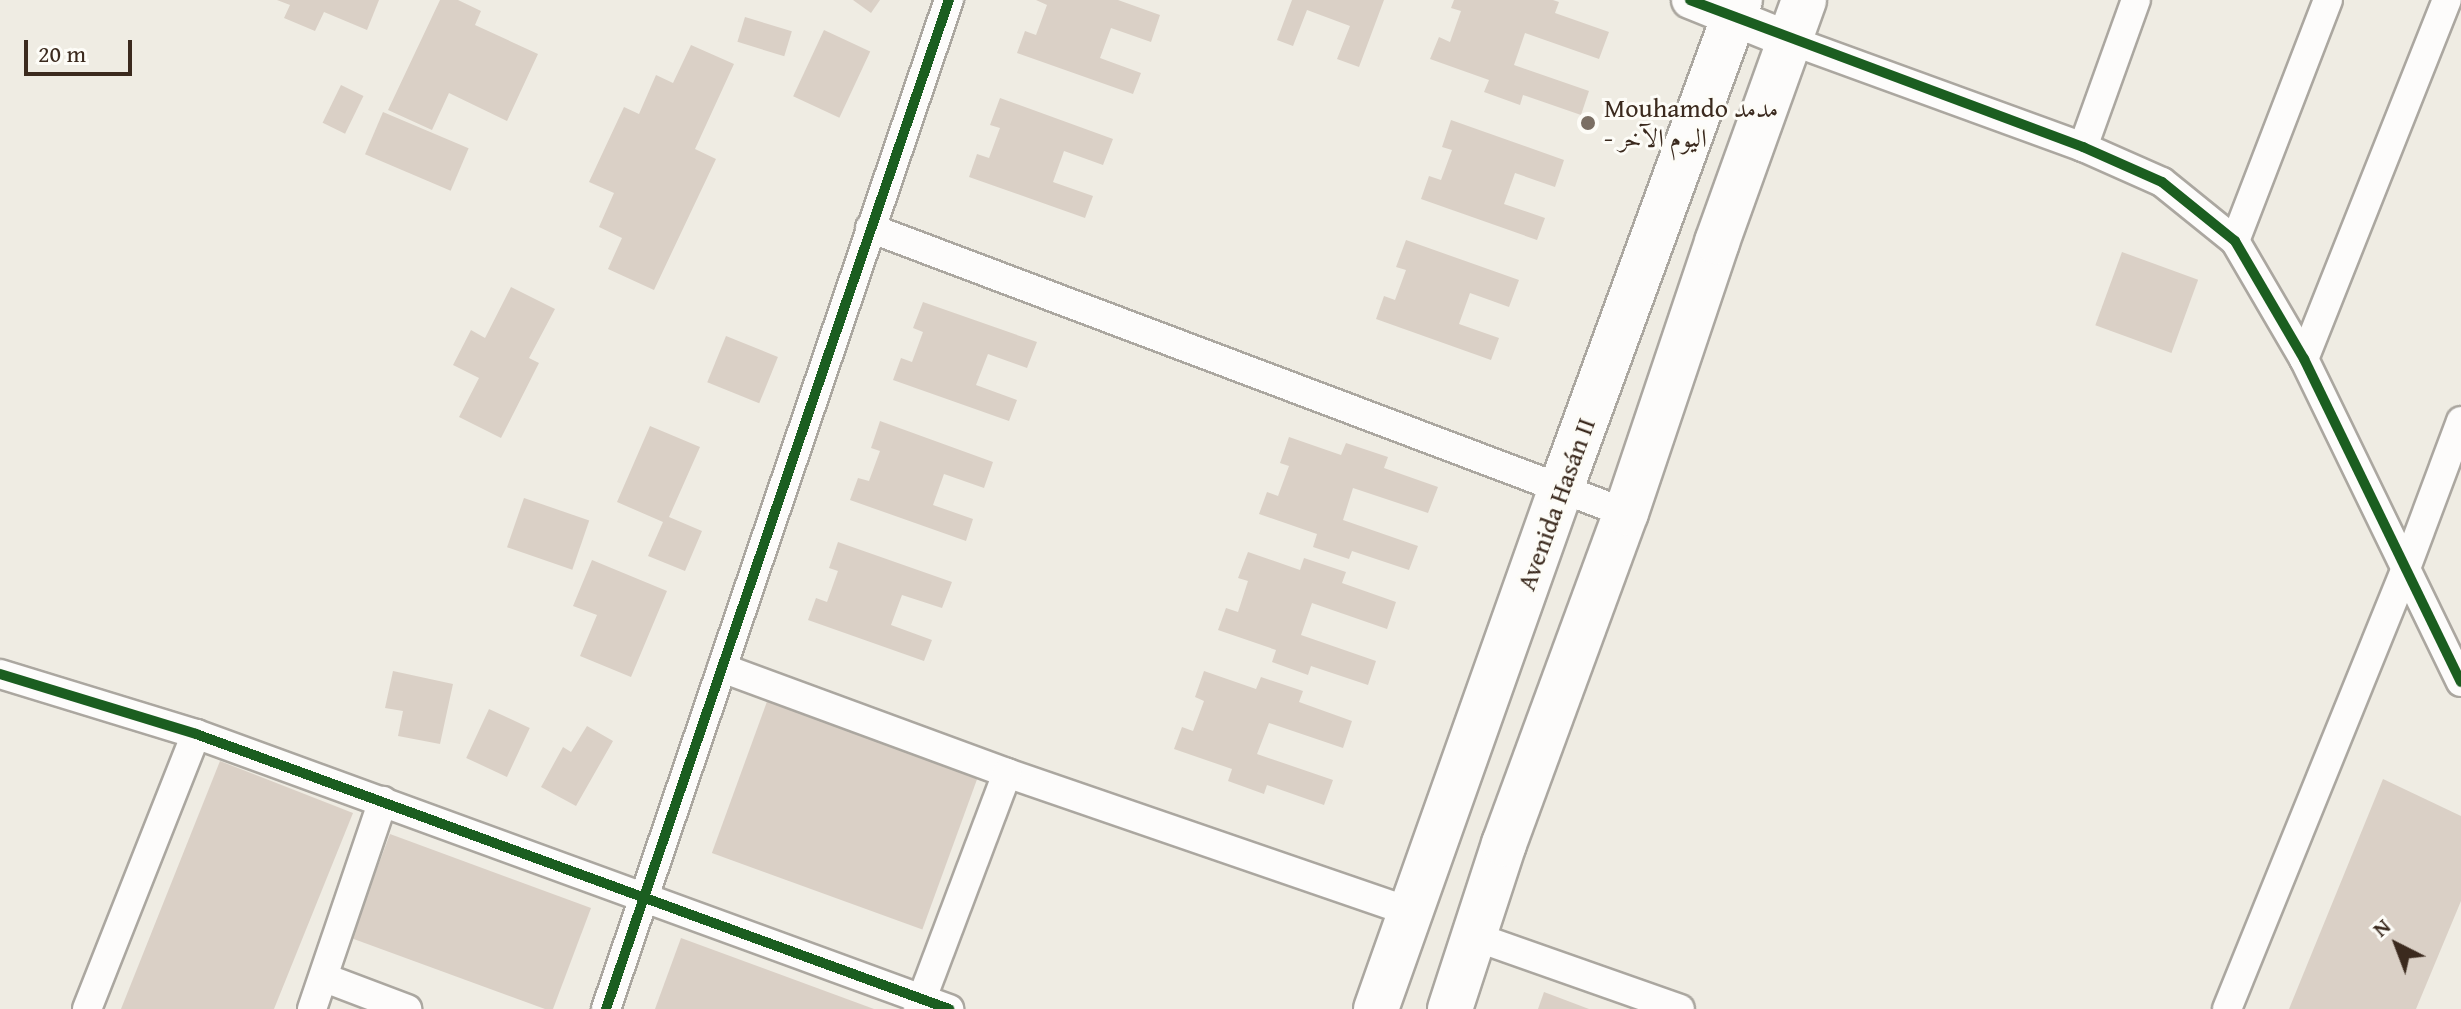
<!DOCTYPE html>
<html>
<head>
<meta charset="utf-8">
<style>
	body { margin:0 }
	#map { position:relative; width:2461px; height:1009px; overflow:hidden; background:#efece3; font-family:"Gentium Book Plus",Amiri,serif }
	div>[style] { position:absolute }
	[style*='--x'] { left:calc(var(--x)*1px); top:calc(var(--y)*1px); width:calc(var(--w)*1px); rotate:calc(var(--a)*1deg) }
	.building>* { inset:0; background:#dad0c6; transform-origin:0 0 }
	.roads { filter:drop-shadow(2px 0 #aba7a0) drop-shadow(-2px 0 #aba7a0) drop-shadow(0 2px #aba7a0) drop-shadow(0 -2px #aba7a0) }
	.minor>* { height:28px; margin:-14px; padding:0 14px; transform-origin:14px; border-radius:14px; background:#fdfcfb }
	.tertiary>* { height:36px; margin:-18px; padding:0 18px; transform-origin:18px; border-radius:18px; background:#fdfcfb }
	.primary>* { height:44px; margin:-22px; padding:0 22px; transform-origin:22px; border-radius:22px; background:#fdfcfb }
	.cycleway>* { height:10px; margin:-5px; padding:0 5px; transform-origin:5px; border-radius:5px; background:#1b5e20 }
	.dots>* { width:22px; height:22px; translate:-50% -50%; box-sizing:border-box; border:4px solid #fdfcf7; border-radius:50% }
	span { translate:-50% -50%; white-space:nowrap; text-align:center; line-height:1.15; -webkit-text-stroke:6px #fdfcf7; paint-order:stroke }
	.poi-label { font-size:26px; color:#3b2a1e }
	.left { translate:0 -50%; text-align:left }
	.street-label { font-size:26px; color:#3b2a1e }
	.north { position:absolute; left:2357px; top:905px; width:80px; height:80px; -webkit-text-stroke:6px #fdfcf7; paint-order:stroke; rotate:318deg; font-size:22px; font-weight:700; line-height:32px; text-align:center; color:#3b2a1e }
	.north::after { content:''; display:block; margin:auto; width:28px; height:36px; background:#3b2a1e; clip-path:polygon(50% 0,100% 100%,50% 72%,0 100%) }
	.scale { position:absolute; left:24px; top:40px; width:108px; height:36px; box-sizing:border-box; border:4px solid #3b2a1e; border-top:0; padding-left:10px; font-size:24px; line-height:28px; white-space:nowrap; color:#3b2a1e; -webkit-text-stroke:6px #fdfcf7; paint-order:stroke }
</style>
</head>
<body>
<div id="map">
	<div class="building">
		<i style="clip-path:polygon(277px 0,379px 0,367px 30px,324px 12px,315px 31px,284px 18px,290px 5px)"></i>
		<i style="clip-path:polygon(440px 0,458px 0,481px 11px,475px 25px,538px 54px,507px 121px,449px 93px,432px 130px,388px 110px)"></i>
		<i style="clip-path:polygon(853px 0,880px 0,871px 13px)"></i>
		<i style="clip-path:polygon(1036px 0,1118px 0,1160px 15px,1151px 42px,1111px 28px,1100px 58px,1141px 73px,1133px 94px,1017px 53px,1025px 31px,1036px 35px,1047px 5px)"></i>
		<i style="clip-path:polygon(1292px 0,1384px 0,1359px 67px,1337px 59px,1350px 26px,1307px 10px,1293px 46px,1277px 40px)"></i>
		<i style="clip-path:polygon(1454px 0,1553px 0,1559px 2px,1555px 13px,1609px 32px,1599px 59px,1525px 33px,1514px 65px,1589px 91px,1581px 115px,1523px 95px,1520px 105px,1484px 92px,1489px 80px,1430px 59px,1439px 37px,1450px 42px,1461px 11px,1451px 8px)"></i>
		<i style="left:745px;top:17px;width:49px;height:26px;rotate:17deg"></i>
		<i style="left:824px;top:30px;width:51px;height:73px;rotate:25deg"></i>
		<i style="clip-path:polygon(691px 45px,734px 64px,695px 149px,716px 159px,654px 290px,608px 269px,622px 238px,599px 227px,614px 193px,589px 182px,624px 107px,639px 114px,656px 75px,673px 83px)"></i>
		<i style="left:341px;top:85px;width:25px;height:42px;rotate:26deg"></i>
		<i style="clip-path:polygon(1000px 98px,1113px 139px,1103px 165px,1064px 151px,1053px 182px,1093px 196px,1085px 218px,969px 177px,977px 154px,989px 158px,1000px 128px,990px 125px)"></i>
		<i style="left:383px;top:112px;width:93px;height:46px;rotate:23deg"></i>
		<i style="clip-path:polygon(1451px 120px,1564px 160px,1555px 187px,1515px 173px,1504px 204px,1545px 218px,1537px 240px,1421px 199px,1429px 176px,1441px 180px,1452px 150px,1442px 147px)"></i>
		<i style="clip-path:polygon(1406px 240px,1519px 280px,1509px 307px,1470px 293px,1459px 324px,1499px 338px,1491px 360px,1376px 319px,1384px 296px,1395px 300px,1406px 270px,1396px 267px)"></i>
		<i style="left:2122px;top:252px;width:81px;height:78px;rotate:20deg"></i>
		<i style="clip-path:polygon(511px 287px,555px 309px,529px 358px,539px 363px,501px 438px,459px 417px,479px 378px,453px 365px,471px 330px,485px 338px)"></i>
		<i style="clip-path:polygon(923px 302px,1037px 342px,1027px 368px,988px 354px,976px 385px,1017px 400px,1009px 421px,893px 380px,901px 358px,912px 362px,923px 332px,913px 328px)"></i>
		<i style="left:726px;top:336px;width:56px;height:50px;rotate:22deg"></i>
		<i style="clip-path:polygon(880px 421px,993px 462px,984px 488px,944px 474px,933px 505px,973px 519px,966px 541px,850px 500px,858px 478px,869px 481px,880px 451px,871px 448px)"></i>
		<i style="clip-path:polygon(650px 426px,700px 447px,669px 517px,702px 531px,685px 571px,648px 556px,663px 522px,617px 502px)"></i>
		<i style="clip-path:polygon(1289px 437px,1341px 455px,1346px 443px,1388px 457px,1384px 468px,1438px 487px,1428px 513px,1353px 488px,1343px 520px,1418px 546px,1409px 570px,1352px 551px,1349px 559px,1313px 547px,1317px 534px,1259px 514px,1267px 492px,1278px 496px,1289px 466px,1280px 463px)"></i>
		<i style="left:524px;top:498px;width:69px;height:52px;rotate:19deg"></i>
		<i style="clip-path:polygon(838px 542px,952px 582px,942px 608px,902px 595px,891px 625px,932px 640px,924px 661px,808px 620px,816px 598px,827px 602px,838px 571px,829px 568px)"></i>
		<i style="clip-path:polygon(1248px 552px,1300px 570px,1304px 558px,1346px 572px,1342px 583px,1396px 602px,1387px 629px,1312px 603px,1301px 635px,1376px 661px,1368px 685px,1311px 666px,1308px 675px,1272px 662px,1276px 650px,1218px 630px,1226px 608px,1238px 612px,1248px 581px,1238px 578px)"></i>
		<i style="clip-path:polygon(592px 560px,667px 591px,631px 677px,580px 656px,597px 615px,573px 606px)"></i>
		<i style="clip-path:polygon(393px 671px,453px 684px,440px 744px,398px 736px,403px 711px,385px 708px)"></i>
		<i style="clip-path:polygon(1204px 671px,1256px 689px,1261px 677px,1303px 691px,1299px 702px,1352px 721px,1343px 748px,1269px 723px,1257px 754px,1333px 780px,1324px 805px,1267px 785px,1264px 794px,1228px 781px,1232px 769px,1174px 749px,1182px 727px,1193px 731px,1204px 701px,1195px 697px)"></i>
		<i style="left:769px;top:696px;width:224px;height:167px;rotate:20deg"></i>
		<i style="left:489px;top:709px;width:45px;height:54px;rotate:25deg"></i>
		<i style="clip-path:polygon(587px 726px,613px 741px,576px 806px,541px 787px,563px 747px,571px 752px)"></i>
		<i style="clip-path:polygon(220px 761px,353px 813px,274px 1009px,121px 1009px)"></i>
		<i style="clip-path:polygon(2383px 779px,2461px 816px,2461px 901px,2416px 1009px,2289px 1009px)"></i>
		<i style="clip-path:polygon(390px 834px,591px 908px,553px 1009px,545px 1009px,351px 938px)"></i>
		<i style="clip-path:polygon(681px 938px,874px 1009px,655px 1009px)"></i>
		<i style="clip-path:polygon(1544px 992px,1589px 1009px,1538px 1009px)"></i>
	</div>
	<div class="roads">
		<div class="minor">
			<i style="--x:1789;--y:40;--w:313;--a:20"></i>
			<i style="--x:2083;--y:147;--w:86;--a:23.9"></i>
			<i style="--x:2162;--y:182;--w:94;--a:38.9"></i>
			<i style="--x:2235;--y:241;--w:137;--a:59.7"></i>
			<i style="--x:2304;--y:359;--w:359;--a:64.1"></i>
			<i style="--x:2083;--y:147;--w:156;--a:-70.2"></i>
			<i style="--x:870;--y:228;--w:808;--a:20.66"></i>
			<i style="--x:2235;--y:241;--w:258;--a:-68.9"></i>
			<i style="--x:2304;--y:359;--w:386;--a:-68.3"></i>
			<i style="--x:722;--y:668;--w:304;--a:20.2"></i>
			<i style="--x:1007;--y:773;--w:427;--a:19"></i>
			<i style="--x:0;--y:674;--w:205;--a:17"></i>
			<i style="--x:196;--y:734;--w:802;--a:20.06"></i>
			<i style="--x:1476;--y:937;--w:216;--a:19.4"></i>
			<i style="--x:325;--y:978;--w:88;--a:20.7"></i>
			<i style="--x:87;--y:1009;--w:296;--a:-68.4"></i>
			<i style="--x:312;--y:1009;--w:220;--a:-71.2"></i>
			<i style="--x:606;--y:1009;--w:1066;--a:-71.23"></i>
			<i style="--x:918;--y:1009;--w:252;--a:-69.3"></i>
			<i style="--x:2227;--y:1009;--w:473;--a:-67.9"></i>
			<i style="--x:2405;--y:571;--w:160;--a:-69.5"></i>
		</div>
		<div class="tertiary">
			<i style="--x:1690;--y:0;--w:107;--a:22"></i>
		</div>
		<div class="primary">
			<i style="--x:1376;--y:1009;--w:550;--a:-70.44"></i>
			<i style="--x:1560;--y:491;--w:523;--a:-69.87"></i>
			<i style="--x:1450;--y:1009;--w:174;--a:-71.9"></i>
			<i style="--x:1504;--y:844;--w:353;--a:-69.8"></i>
			<i style="--x:1626;--y:513;--w:286;--a:-71.4"></i>
			<i style="--x:1717;--y:242;--w:257;--a:-70.2"></i>
		</div>
	</div>
	<div class="cycleway">
		<i style="--x:1690;--y:0;--w:420;--a:20.5"></i>
		<i style="--x:2083;--y:147;--w:86;--a:23.9"></i>
		<i style="--x:2162;--y:182;--w:94;--a:38.9"></i>
		<i style="--x:2235;--y:241;--w:137;--a:59.7"></i>
		<i style="--x:2304;--y:359;--w:359;--a:64.1"></i>
		<i style="--x:0;--y:674;--w:205;--a:17"></i>
		<i style="--x:196;--y:734;--w:802;--a:20.06"></i>
		<i style="--x:606;--y:1009;--w:1066;--a:-71.23"></i>
	</div>
	<div class="dots">
		<i style="left:1588px;top:123px;background:#7a6e63"></i>
	</div>
	<div class="poi-label">
		<span class="left" style="left:1604px;top:123px">Mouhamdo مدمد<br>- اليوم الآخر</span>
	</div>
	<div class="street-label">
		<span style="left:1556px;top:504px;rotate:-70deg">Avenida Hasán II</span>
	</div>
	<div class="north">N</div>
	<div class="scale">20 m</div>
</div>
</body>
</html>
